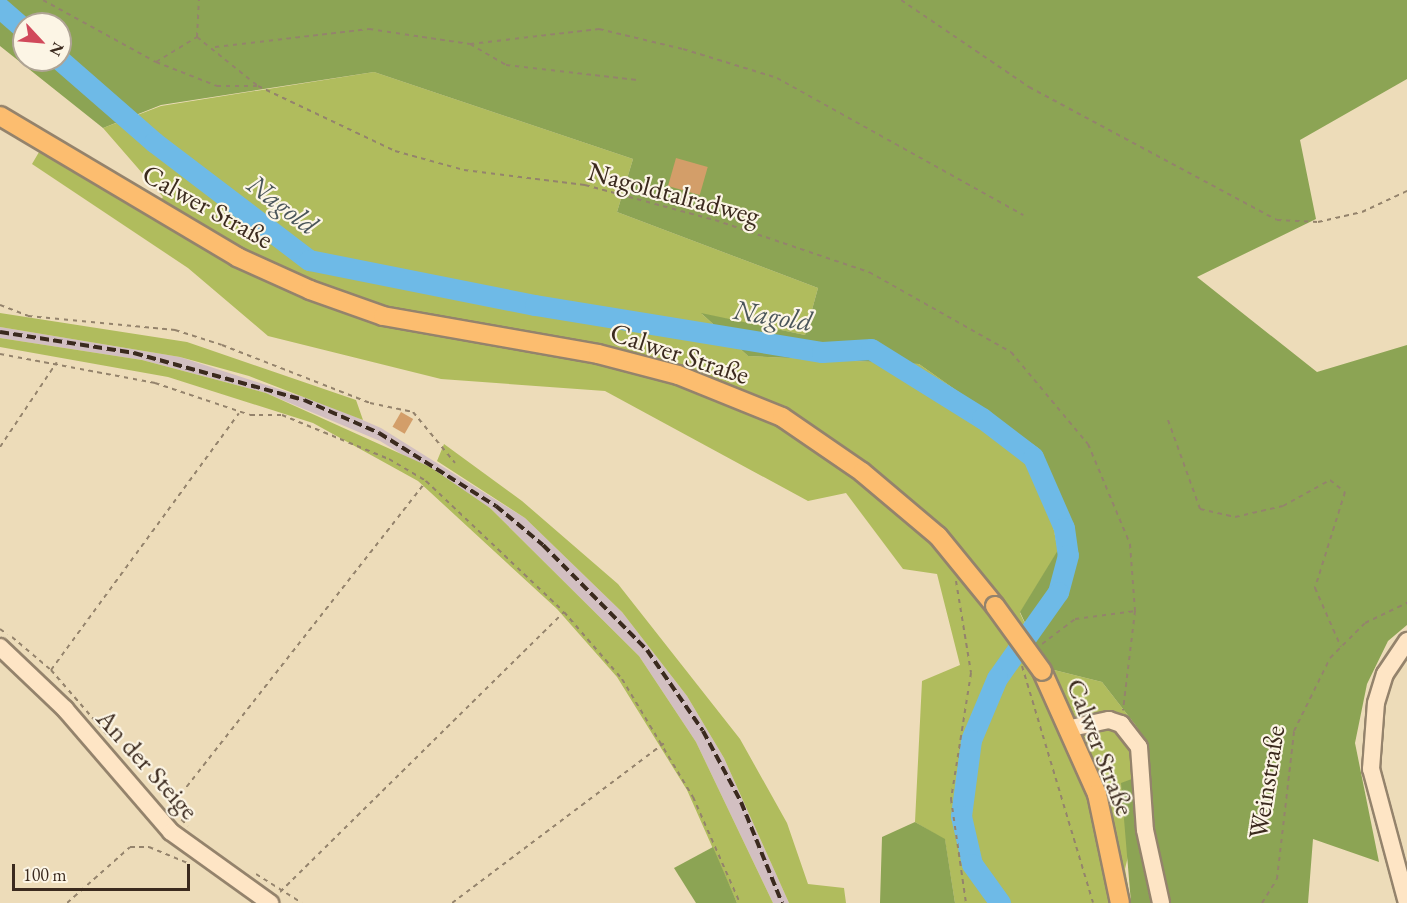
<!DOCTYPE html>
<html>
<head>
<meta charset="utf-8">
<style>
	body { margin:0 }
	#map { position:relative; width:1407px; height:903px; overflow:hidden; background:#eddcb9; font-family:"EB Garamond",serif }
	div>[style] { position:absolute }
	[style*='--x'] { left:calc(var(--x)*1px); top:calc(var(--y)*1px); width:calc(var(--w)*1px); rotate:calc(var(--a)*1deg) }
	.industrial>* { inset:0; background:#d2bfc1 }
	.green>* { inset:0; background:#b0bc5d }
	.forest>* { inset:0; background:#8ca454 }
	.river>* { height:21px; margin:-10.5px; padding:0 10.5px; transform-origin:10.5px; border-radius:10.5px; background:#6ebae7 }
	.building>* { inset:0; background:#d39e69; transform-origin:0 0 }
	.path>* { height:2px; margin-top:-1px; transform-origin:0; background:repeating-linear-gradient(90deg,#94836c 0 4.5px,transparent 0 9px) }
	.roads { filter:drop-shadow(2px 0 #94836c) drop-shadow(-2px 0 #94836c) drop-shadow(0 2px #94836c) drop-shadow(0 -2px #94836c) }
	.secondary>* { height:16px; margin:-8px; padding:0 8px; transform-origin:8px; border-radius:8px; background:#fee5c5 }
	.primary>* { height:18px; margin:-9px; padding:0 9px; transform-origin:9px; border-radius:9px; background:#fcbd6f }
	.rail>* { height:4px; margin-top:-2px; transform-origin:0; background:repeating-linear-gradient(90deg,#3b2a1e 0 9px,transparent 0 13.5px) }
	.bridges { filter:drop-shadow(2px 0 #94836c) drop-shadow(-2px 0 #94836c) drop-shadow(0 2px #94836c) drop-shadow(0 -2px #94836c) }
	.primary-bridge>* { height:18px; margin:-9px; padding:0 9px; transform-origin:9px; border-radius:9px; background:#fcbd6f }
	span { translate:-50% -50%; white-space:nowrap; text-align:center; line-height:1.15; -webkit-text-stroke:4.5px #fcf5e5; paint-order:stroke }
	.street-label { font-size:27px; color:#3b2a1e }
	.water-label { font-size:28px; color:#4a555a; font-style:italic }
	.north { position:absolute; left:12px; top:12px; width:60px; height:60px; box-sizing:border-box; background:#fcf5e5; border:2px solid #afa495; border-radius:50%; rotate:116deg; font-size:16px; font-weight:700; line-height:24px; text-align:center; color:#3b2a1e }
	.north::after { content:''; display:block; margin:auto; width:21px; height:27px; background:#d1495b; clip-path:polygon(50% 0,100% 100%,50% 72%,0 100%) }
	.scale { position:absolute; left:12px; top:864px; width:178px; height:27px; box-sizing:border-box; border:3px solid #3b2a1e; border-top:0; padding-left:8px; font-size:18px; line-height:21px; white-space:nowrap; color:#3b2a1e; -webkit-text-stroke:4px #fcf5e5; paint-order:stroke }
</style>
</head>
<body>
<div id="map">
	<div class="industrial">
		<i style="clip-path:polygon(0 327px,180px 357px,328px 405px,381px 428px,525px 518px,622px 612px,687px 696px,724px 758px,789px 903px,773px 903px,696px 742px,639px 656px,490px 508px,380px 441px,266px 393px,142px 360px,0 338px)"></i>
	</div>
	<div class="green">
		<i style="clip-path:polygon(374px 72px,633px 159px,617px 212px,818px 288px,805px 335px,702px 314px,748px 356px,919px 364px,1038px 448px,1058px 551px,1020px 613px,1046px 668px,1102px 682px,1137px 727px,1148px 773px,1125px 869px,1131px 903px,955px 903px,945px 840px,915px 822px,922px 681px,960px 665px,937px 574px,903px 569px,846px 493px,808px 501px,605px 391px,441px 379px,268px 336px,188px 268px,32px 164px,49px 135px,160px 201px,163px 197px,103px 128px,161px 106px)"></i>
		<i style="clip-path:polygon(0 313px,187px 342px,356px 400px,363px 420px,249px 376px,180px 357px,0 327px)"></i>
		<i style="clip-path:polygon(0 338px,142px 360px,266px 393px,430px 467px,490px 508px,639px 656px,696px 742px,773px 903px,737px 903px,687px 790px,617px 677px,557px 609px,418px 481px,313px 423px,168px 377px,0 347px)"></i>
		<i style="clip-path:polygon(444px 444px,522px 501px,618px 584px,740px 739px,787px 823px,808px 884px,844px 888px,846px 903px,789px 903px,724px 758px,687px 696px,622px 612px,525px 518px,437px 461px)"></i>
	</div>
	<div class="forest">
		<i style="clip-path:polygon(evenodd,0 0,1407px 0,1407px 79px,1300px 140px,1316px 219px,1197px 277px,1317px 372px,1407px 345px,1407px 625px,1388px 641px,1367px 684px,1355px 743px,1379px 862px,1313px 839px,1308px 903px,1131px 903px,1121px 783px,1148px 773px,1137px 727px,1102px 682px,1046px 668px,1020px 612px,1058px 550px,1038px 448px,919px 364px,748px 356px,701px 313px,805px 335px,818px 288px,617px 212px,633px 159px,374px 72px,161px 105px,103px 128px,0 46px,0 0,24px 24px,60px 24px,60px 60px,24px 60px,24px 24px)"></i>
		<i style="clip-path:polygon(915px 822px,945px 839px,955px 903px,880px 903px,882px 837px)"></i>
		<i style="clip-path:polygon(713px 847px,732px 891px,737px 903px,696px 903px,674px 868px)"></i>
	</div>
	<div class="river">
		<i style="--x:0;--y:8;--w:32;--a:41"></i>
		<i style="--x:60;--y:60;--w:125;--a:41.1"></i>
		<i style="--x:154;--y:142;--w:195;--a:37.3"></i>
		<i style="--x:309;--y:260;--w:230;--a:11.3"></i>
		<i style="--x:535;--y:305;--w:291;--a:9.3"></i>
		<i style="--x:822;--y:352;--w:49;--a:-3.5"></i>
		<i style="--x:871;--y:349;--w:131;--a:31.9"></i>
		<i style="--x:982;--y:418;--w:64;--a:37.4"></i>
		<i style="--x:1033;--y:457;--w:77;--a:66.4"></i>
		<i style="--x:1064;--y:528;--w:27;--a:82"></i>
		<i style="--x:1068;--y:555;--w:38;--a:105"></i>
		<i style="--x:1058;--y:592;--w:105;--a:125.3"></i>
		<i style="--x:997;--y:678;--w:67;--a:112.8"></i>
		<i style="--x:971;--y:740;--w:77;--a:97.5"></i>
		<i style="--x:961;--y:816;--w:49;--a:77.1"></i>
		<i style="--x:972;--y:864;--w:48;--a:54.3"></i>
	</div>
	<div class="building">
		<i style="left:676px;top:158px;width:33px;height:29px;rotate:16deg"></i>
		<i style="left:401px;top:412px;width:14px;height:17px;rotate:30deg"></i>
	</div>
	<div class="path">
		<i style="--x:43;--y:0;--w:129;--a:28.8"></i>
		<i style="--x:156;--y:62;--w:66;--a:21.5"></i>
		<i style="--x:217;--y:86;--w:41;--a:0"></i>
		<i style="--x:258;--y:86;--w:152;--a:25.4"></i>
		<i style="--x:395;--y:151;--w:72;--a:15.4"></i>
		<i style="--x:464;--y:170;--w:122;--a:7.1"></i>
		<i style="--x:585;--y:185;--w:135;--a:15.1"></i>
		<i style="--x:715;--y:220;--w:163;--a:18.7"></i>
		<i style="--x:869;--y:272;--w:163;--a:29.4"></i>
		<i style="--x:1011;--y:352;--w:120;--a:50.1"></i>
		<i style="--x:1088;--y:444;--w:108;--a:67.2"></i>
		<i style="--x:1130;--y:544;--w:67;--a:85.7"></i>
		<i style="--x:1135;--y:611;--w:100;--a:96.9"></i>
		<i style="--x:901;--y:0;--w:155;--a:34.2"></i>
		<i style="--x:1029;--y:87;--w:281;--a:28.2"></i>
		<i style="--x:1277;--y:220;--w:41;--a:2.8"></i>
		<i style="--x:1318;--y:222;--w:45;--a:-12.8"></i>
		<i style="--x:1362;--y:212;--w:50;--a:-25"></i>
		<i style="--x:197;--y:37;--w:78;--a:38.8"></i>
		<i style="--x:197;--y:37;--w:37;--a:-87"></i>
		<i style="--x:470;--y:44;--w:130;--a:-6.6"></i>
		<i style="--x:599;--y:29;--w:86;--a:13.4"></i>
		<i style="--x:683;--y:49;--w:98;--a:17.1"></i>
		<i style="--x:777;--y:78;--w:282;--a:29.1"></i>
		<i style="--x:215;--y:47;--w:155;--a:-6.7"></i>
		<i style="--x:369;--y:29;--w:102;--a:8.4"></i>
		<i style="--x:470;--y:44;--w:42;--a:30.3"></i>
		<i style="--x:506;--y:65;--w:132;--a:6.5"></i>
		<i style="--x:156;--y:62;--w:48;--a:-31.4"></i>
		<i style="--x:0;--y:305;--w:30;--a:21"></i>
		<i style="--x:28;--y:316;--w:148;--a:5.4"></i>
		<i style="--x:175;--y:330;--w:49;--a:17.7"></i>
		<i style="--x:222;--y:345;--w:159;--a:21.4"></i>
		<i style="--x:370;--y:403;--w:44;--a:11.8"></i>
		<i style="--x:413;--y:412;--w:66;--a:50.5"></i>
		<i style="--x:0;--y:354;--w:158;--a:10.6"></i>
		<i style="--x:155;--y:383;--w:100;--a:18.6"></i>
		<i style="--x:250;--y:415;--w:32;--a:0"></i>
		<i style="--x:282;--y:415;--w:116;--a:22.4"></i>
		<i style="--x:389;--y:459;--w:43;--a:30.7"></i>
		<i style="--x:426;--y:481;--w:190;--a:43.5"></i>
		<i style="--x:564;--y:612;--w:89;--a:49.1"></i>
		<i style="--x:622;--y:679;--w:138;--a:59"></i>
		<i style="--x:693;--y:797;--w:116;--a:66.1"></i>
		<i style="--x:1168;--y:420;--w:95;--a:70.2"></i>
		<i style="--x:1200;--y:509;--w:36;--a:13"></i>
		<i style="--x:1235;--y:517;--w:49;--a:-12.9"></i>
		<i style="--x:1283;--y:506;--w:54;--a:-29"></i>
		<i style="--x:1330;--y:480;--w:19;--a:39"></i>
		<i style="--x:1345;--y:492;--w:101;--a:107.4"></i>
		<i style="--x:1315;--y:588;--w:64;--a:66.2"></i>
		<i style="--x:0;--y:447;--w:102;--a:-56.2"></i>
		<i style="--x:956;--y:581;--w:93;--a:80.7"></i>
		<i style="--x:971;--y:673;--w:128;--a:99"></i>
		<i style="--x:951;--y:799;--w:105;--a:81.8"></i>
		<i style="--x:0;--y:629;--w:9;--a:36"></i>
		<i style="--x:12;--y:637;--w:51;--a:40.2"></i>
		<i style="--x:51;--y:670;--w:90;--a:49.1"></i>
		<i style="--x:1042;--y:644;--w:41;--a:-37.1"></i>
		<i style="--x:1075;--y:619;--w:61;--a:-7.6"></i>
		<i style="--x:1022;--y:666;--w:247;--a:73.3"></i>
		<i style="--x:51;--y:670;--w:318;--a:-53.8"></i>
		<i style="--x:170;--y:808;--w:415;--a:-51.9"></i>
		<i style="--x:175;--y:813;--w:18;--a:45"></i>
		<i style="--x:256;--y:874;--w:54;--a:32.2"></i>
		<i style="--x:280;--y:892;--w:399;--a:-44.6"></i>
		<i style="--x:67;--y:903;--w:84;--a:-41.6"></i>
		<i style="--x:130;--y:847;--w:19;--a:0"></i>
		<i style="--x:149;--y:847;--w:44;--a:22.5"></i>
		<i style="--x:452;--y:903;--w:266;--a:-37"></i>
		<i style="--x:1262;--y:903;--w:28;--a:-58"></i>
		<i style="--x:1277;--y:879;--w:149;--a:-83.4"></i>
		<i style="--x:1294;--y:731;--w:81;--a:-63.7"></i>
		<i style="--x:1330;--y:658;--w:49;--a:-45"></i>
		<i style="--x:1365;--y:623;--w:47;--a:-25.5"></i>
	</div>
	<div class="roads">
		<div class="secondary">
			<i style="--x:0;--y:647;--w:90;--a:43.6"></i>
			<i style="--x:65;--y:709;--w:162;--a:49.2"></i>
			<i style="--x:171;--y:832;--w:122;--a:35.6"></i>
			<i style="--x:1071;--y:728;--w:39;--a:-12"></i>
			<i style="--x:1109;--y:720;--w:13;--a:18"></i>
			<i style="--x:1121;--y:724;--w:29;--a:52"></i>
			<i style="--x:1139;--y:747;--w:83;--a:85.9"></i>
			<i style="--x:1145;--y:830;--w:75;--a:77.6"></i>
			<i style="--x:1407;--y:903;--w:139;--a:-105"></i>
			<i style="--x:1371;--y:769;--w:66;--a:-85.7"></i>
			<i style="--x:1376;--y:703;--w:30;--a:-73"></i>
			<i style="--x:1385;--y:674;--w:40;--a:-56"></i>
		</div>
		<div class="primary">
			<i style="--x:0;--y:116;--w:276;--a:30.7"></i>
			<i style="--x:237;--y:257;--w:80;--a:24.3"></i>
			<i style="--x:310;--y:290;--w:77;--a:19.6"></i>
			<i style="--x:383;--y:316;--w:218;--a:10"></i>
			<i style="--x:598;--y:354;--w:83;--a:14.7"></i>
			<i style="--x:678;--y:375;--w:112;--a:22"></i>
			<i style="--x:782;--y:417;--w:97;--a:34.5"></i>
			<i style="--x:862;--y:472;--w:99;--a:40.1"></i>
			<i style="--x:938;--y:536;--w:90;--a:50.8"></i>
			<i style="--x:1042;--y:671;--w:135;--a:65.9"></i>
			<i style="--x:1097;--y:794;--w:111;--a:78.1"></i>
		</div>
	</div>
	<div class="rail">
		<i style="--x:0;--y:332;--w:136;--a:8.9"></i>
		<i style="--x:134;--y:353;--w:176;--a:15.5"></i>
		<i style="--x:304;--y:400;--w:82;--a:23.7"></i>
		<i style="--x:379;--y:433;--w:138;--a:32"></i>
		<i style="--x:496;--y:506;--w:61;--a:39.7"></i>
		<i style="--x:543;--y:545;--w:148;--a:45.3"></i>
		<i style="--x:647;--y:650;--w:98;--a:55.3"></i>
		<i style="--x:703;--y:731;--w:81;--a:61.8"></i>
		<i style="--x:741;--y:802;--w:109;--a:67.9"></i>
	</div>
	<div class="bridges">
		<div class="primary-bridge">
			<i style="--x:995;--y:606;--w:80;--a:54.1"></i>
		</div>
	</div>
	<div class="street-label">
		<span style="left:674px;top:193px;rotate:15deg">Nagoldtalradweg</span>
		<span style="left:208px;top:206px;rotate:29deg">Calwer Straße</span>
		<span style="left:680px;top:353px;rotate:18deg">Calwer Straße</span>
		<span style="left:1101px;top:747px;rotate:69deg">Calwer Straße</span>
		<span style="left:148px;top:764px;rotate:48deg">An der Steige</span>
		<span style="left:1266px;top:782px;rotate:-81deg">Weinstraße</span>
	</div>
	<div class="water-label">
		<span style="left:283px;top:204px;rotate:37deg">Nagold</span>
		<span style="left:773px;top:315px;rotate:9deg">Nagold</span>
	</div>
	<div class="north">N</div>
	<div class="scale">100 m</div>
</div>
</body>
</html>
